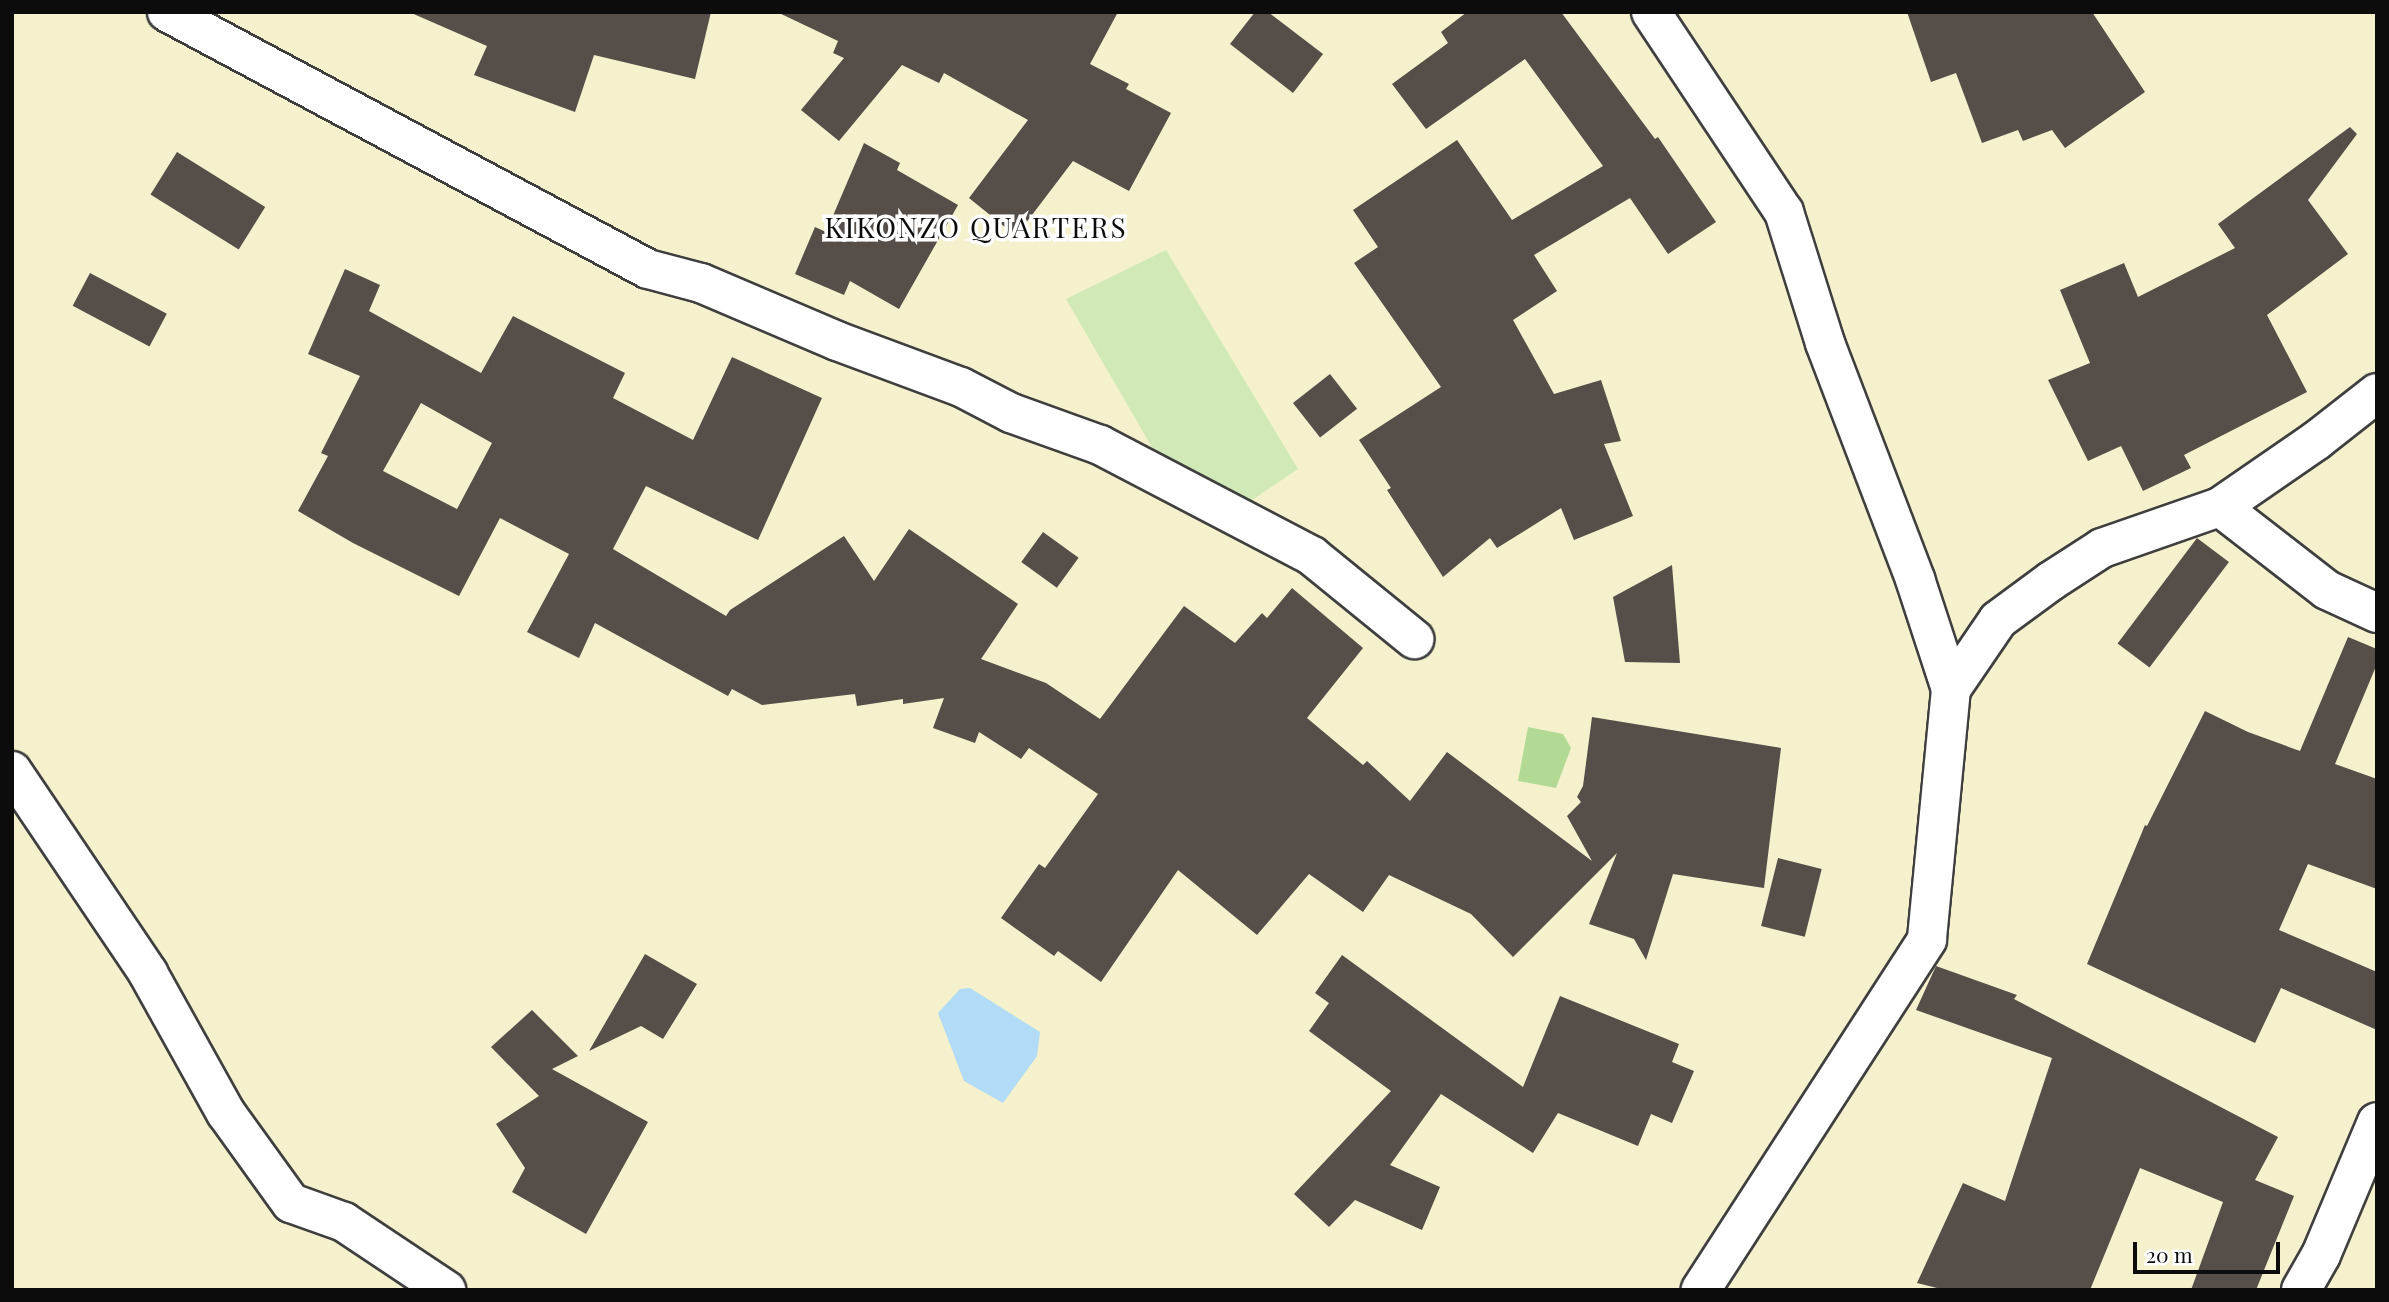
<!DOCTYPE html>
<html>
<head>
<meta charset="utf-8">
<style>
	body { margin:0 }
	#map { position:relative; width:2389px; height:1302px; overflow:hidden; background:#fffbec; font-family:"Playfair Display",serif }
	div>[style] { position:absolute }
	[style*='--x'] { left:calc(var(--x)*1px); top:calc(var(--y)*1px); width:calc(var(--w)*1px); rotate:calc(var(--a)*1deg) }
	.farmland>* { inset:0; background:#f4f1cc; transform-origin:0 0 }
	.green>* { inset:0; background:#d0e9b6 }
	.forest>* { inset:0; background:#b3da95 }
	.water>* { inset:0; background:#b1dbf6 }
	.building>* { inset:0; background:#554e49; transform-origin:0 0 }
	.roads { filter:drop-shadow(2px 0 #3f3f3f) drop-shadow(-2px 0 #3f3f3f) drop-shadow(0 2px #3f3f3f) drop-shadow(0 -2px #3f3f3f) }
	.minor>* { height:38px; margin:-19px; padding:0 19px; transform-origin:19px; border-radius:19px; background:#fff }
	span { translate:-50% -50%; white-space:nowrap; text-align:center; line-height:1.15; -webkit-text-stroke:7px #fff; paint-order:stroke }
	.quarter-label { font-size:28px; color:#0c0c0c; letter-spacing:2px }
	.frame { position:absolute; inset:0; border:14px solid #0c0c0c; pointer-events:none }
	.scale { position:absolute; left:2133px; top:1242px; width:147px; height:32px; box-sizing:border-box; border:4px solid #0c0c0c; border-top:0; padding-left:9px; font-size:21px; line-height:24px; white-space:nowrap; color:#0c0c0c; -webkit-text-stroke:5px #fff; paint-order:stroke }
</style>
</head>
<body>
<div id="map">
	<div class="farmland">
		<i style="left:12px;top:12px;width:2365px;height:1278px"></i>
	</div>
	<div class="green">
		<i style="clip-path:polygon(1166px 250px,1298px 469px,1240px 508px,1160px 461px,1066px 299px)"></i>
	</div>
	<div class="forest">
		<i style="clip-path:polygon(1528px 727px,1563px 734px,1571px 748px,1556px 788px,1518px 781px)"></i>
	</div>
	<div class="water">
		<i style="clip-path:polygon(970px 988px,1040px 1032px,1037px 1056px,1003px 1103px,964px 1081px,938px 1013px,960px 989px)"></i>
	</div>
	<div class="building">
		<i style="clip-path:polygon(409px 12px,711px 12px,695px 79px,594px 55px,575px 112px,474px 75px,487px 46px)"></i>
		<i style="clip-path:polygon(777px 12px,1118px 12px,1090px 64px,1129px 84px,1126px 89px,1171px 113px,1129px 191px,1073px 161px,1016px 236px,969px 198px,1028px 120px,944px 73px,939px 83px,902px 65px,839px 141px,801px 110px,844px 58px,833px 53px,838px 41px)"></i>
		<i style="clip-path:polygon(1255px 12px,1268px 12px,1323px 54px,1293px 93px,1230px 44px)"></i>
		<i style="clip-path:polygon(1467px 12px,1561px 12px,1655px 139px,1658px 137px,1716px 222px,1668px 254px,1630px 198px,1534px 255px,1557px 291px,1513px 320px,1554px 394px,1601px 380px,1621px 441px,1604px 444px,1633px 516px,1574px 540px,1561px 508px,1497px 548px,1490px 538px,1443px 577px,1387px 490px,1391px 488px,1359px 440px,1441px 387px,1354px 263px,1378px 247px,1353px 210px,1457px 140px,1512px 220px,1603px 166px,1525px 59px,1426px 129px,1392px 84px,1448px 43px,1441px 32px)"></i>
		<i style="clip-path:polygon(1907px 12px,2092px 12px,2145px 92px,2065px 148px,2052px 130px,2023px 141px,2018px 130px,1982px 143px,1956px 73px,1931px 82px)"></i>
		<i style="clip-path:polygon(2350px 127px,2357px 134px,2308px 200px,2348px 254px,2267px 315px,2307px 392px,2184px 455px,2191px 468px,2143px 491px,2121px 446px,2088px 461px,2048px 380px,2090px 363px,2060px 290px,2124px 263px,2138px 297px,2235px 248px,2218px 224px)"></i>
		<i style="clip-path:polygon(864px 143px,900px 163px,897px 170px,958px 205px,899px 309px,850px 281px,844px 295px,795px 274px,815px 227px,826px 232px)"></i>
		<i style="left:177px;top:152px;width:104px;height:50px;rotate:32deg"></i>
		<i style="clip-path:polygon(evenodd,345px 269px,380px 285px,369px 311px,481px 373px,513px 316px,625px 373px,613px 398px,693px 440px,732px 357px,822px 398px,758px 540px,646px 486px,613px 549px,726px 616px,730px 610px,844px 536px,874px 581px,909px 529px,1018px 604px,981px 659px,1046px 683px,1100px 719px,1184px 606px,1235px 643px,1262px 613px,1267px 618px,1292px 588px,1363px 648px,1307px 718px,1363px 765px,1367px 761px,1410px 801px,1447px 752px,1592px 861px,1567px 816px,1581px 802px,1577px 797px,1583px 786px,1592px 717px,1781px 748px,1764px 888px,1673px 874px,1646px 960px,1634px 939px,1589px 924px,1617px 853px,1513px 957px,1471px 914px,1389px 875px,1363px 912px,1309px 874px,1257px 935px,1178px 870px,1101px 982px,1058px 951px,1054px 956px,1001px 918px,1039px 864px,1045px 868px,1098px 794px,1029px 748px,1021px 759px,979px 732px,975px 743px,933px 728px,944px 698px,903px 704px,903px 699px,857px 706px,855px 694px,762px 705px,732px 689px,728px 696px,595px 623px,579px 658px,527px 632px,569px 554px,500px 518px,459px 596px,353px 543px,298px 511px,328px 456px,321px 453px,360px 376px,308px 354px,345px 269px,421px 403px,492px 443px,457px 509px,383px 471px,421px 403px)"></i>
		<i style="left:90px;top:273px;width:87px;height:37px;rotate:28deg"></i>
		<i style="left:1330px;top:374px;width:44px;height:47px;rotate:52deg"></i>
		<i style="left:1043px;top:532px;width:44px;height:37px;rotate:36deg"></i>
		<i style="left:2197px;top:538px;width:40px;height:132px;rotate:37deg"></i>
		<i style="clip-path:polygon(1672px 565px,1680px 663px,1625px 662px,1613px 597px)"></i>
		<i style="clip-path:polygon(2348px 637px,2377px 649px,2377px 664px,2335px 764px,2377px 779px,2377px 889px,2308px 864px,2279px 930px,2377px 972px,2377px 1030px,2281px 988px,2255px 1043px,2087px 964px,2145px 825px,2147px 826px,2205px 711px,2248px 732px,2300px 751px)"></i>
		<i style="left:1778px;top:858px;width:45px;height:70px;rotate:14deg"></i>
		<i style="clip-path:polygon(645px 954px,697px 984px,663px 1039px,641px 1026px,589px 1051px)"></i>
		<i style="clip-path:polygon(1342px 955px,1523px 1087px,1560px 996px,1679px 1044px,1672px 1062px,1694px 1071px,1672px 1123px,1651px 1114px,1638px 1146px,1558px 1113px,1533px 1153px,1441px 1094px,1390px 1165px,1440px 1187px,1422px 1230px,1355px 1200px,1329px 1227px,1294px 1194px,1391px 1091px,1309px 1031px,1329px 1003px,1315px 993px)"></i>
		<i style="clip-path:polygon(1936px 966px,2017px 995px,2014px 999px,2278px 1137px,2255px 1180px,2294px 1196px,2256px 1290px,2191px 1290px,2223px 1202px,2140px 1168px,2090px 1290px,1945px 1290px,1917px 1283px,1963px 1183px,2005px 1201px,2052px 1058px,1916px 1010px)"></i>
		<i style="clip-path:polygon(532px 1010px,578px 1056px,552px 1069px,648px 1122px,586px 1234px,512px 1192px,525px 1168px,496px 1124px,539px 1096px,491px 1047px)"></i>
	</div>
	<div class="roads">
		<div class="minor">
			<i style="--x:167;--y:12;--w:545;--a:28.12"></i>
			<i style="--x:648;--y:269;--w:55;--a:14.8"></i>
			<i style="--x:701;--y:283;--w:148;--a:23.1"></i>
			<i style="--x:837;--y:341;--w:132;--a:20.4"></i>
			<i style="--x:961;--y:387;--w:56;--a:27.5"></i>
			<i style="--x:1011;--y:413;--w:95;--a:19.8"></i>
			<i style="--x:1100;--y:445;--w:239;--a:27.6"></i>
			<i style="--x:1312;--y:556;--w:132;--a:39.1"></i>
			<i style="--x:1651;--y:12;--w:240;--a:56.4"></i>
			<i style="--x:1784;--y:212;--w:137;--a:72.6"></i>
			<i style="--x:1825;--y:343;--w:253;--a:69.1"></i>
			<i style="--x:1915;--y:579;--w:116;--a:71.9"></i>
			<i style="--x:1951;--y:689;--w:252;--a:95.5"></i>
			<i style="--x:1927;--y:940;--w:417;--a:122.9"></i>
			<i style="--x:2220;--y:507;--w:135;--a:37.8"></i>
			<i style="--x:2327;--y:590;--w:55;--a:24.7"></i>
			<i style="--x:1951;--y:689;--w:83;--a:-55.7"></i>
			<i style="--x:1998;--y:620;--w:66;--a:-36.3"></i>
			<i style="--x:2051;--y:581;--w:61;--a:-32.9"></i>
			<i style="--x:2102;--y:548;--w:125;--a:-19.2"></i>
			<i style="--x:2220;--y:507;--w:118;--a:-34.6"></i>
			<i style="--x:2317;--y:440;--w:76;--a:-38.1"></i>
			<i style="--x:12;--y:771;--w:244;--a:56"></i>
			<i style="--x:148;--y:973;--w:160;--a:60.9"></i>
			<i style="--x:226;--y:1113;--w:111;--a:54.2"></i>
			<i style="--x:291;--y:1203;--w:56;--a:19.7"></i>
			<i style="--x:344;--y:1222;--w:123;--a:33.7"></i>
			<i style="--x:2301;--y:1290;--w:40;--a:-60.3"></i>
			<i style="--x:2321;--y:1255;--w:144;--a:-67.2"></i>
		</div>
	</div>
	<div class="quarter-label">
		<span style="left:976px;top:227px">KIKONZO QUARTERS</span>
	</div>
	<div class="frame"></div>
	<div class="scale">20 m</div>
</div>
</body>
</html>
